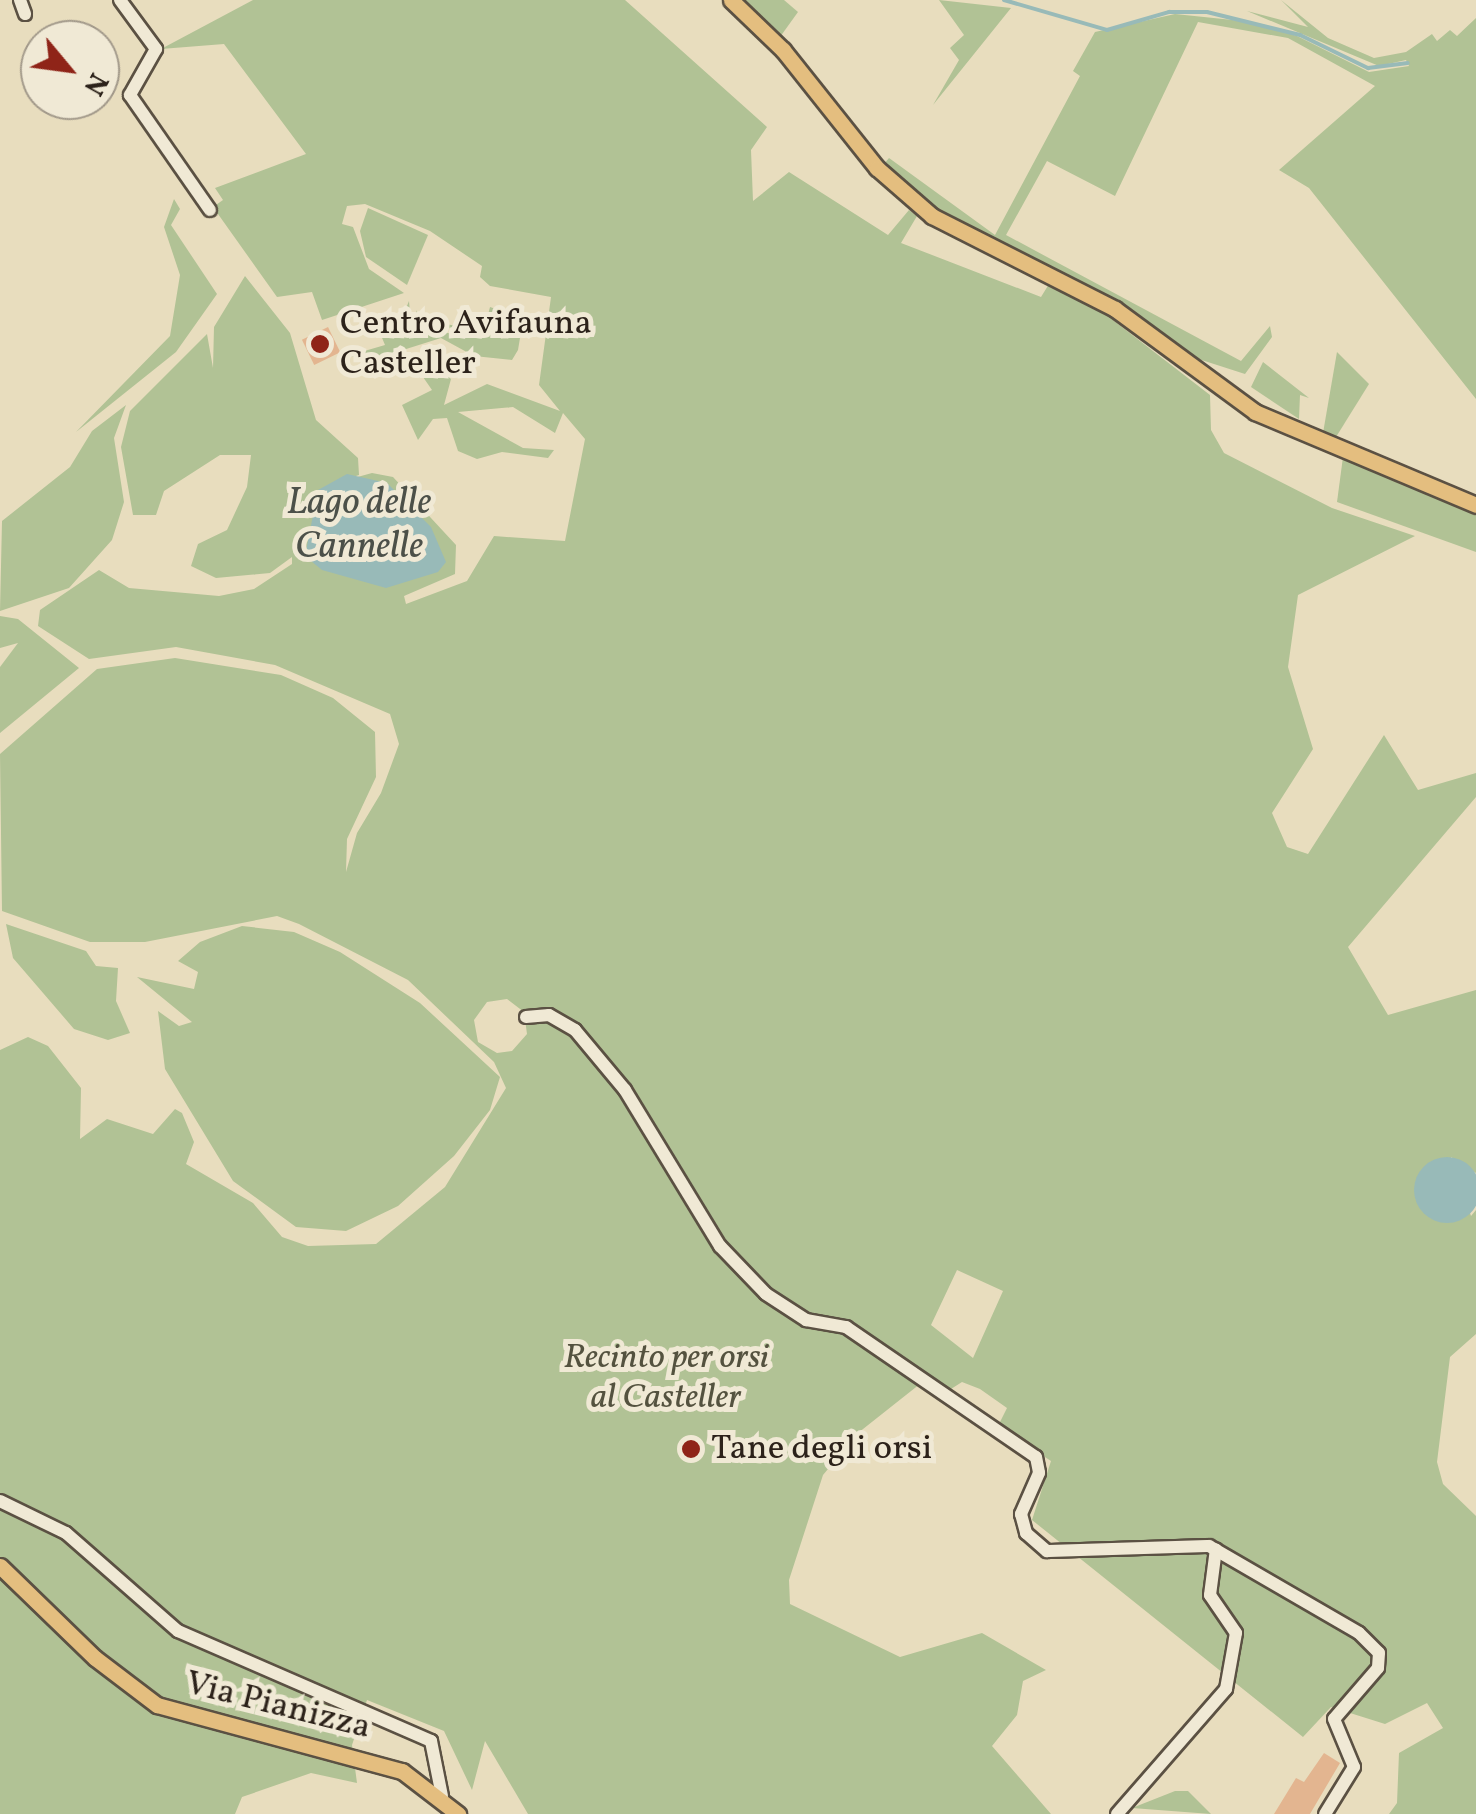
<!DOCTYPE html>
<html>
<head>
<meta charset="utf-8">
<style>
	body { margin:0 }
	#map { position:relative; width:1476px; height:1814px; overflow:hidden; background:#e8ddbe; font-family:Vollkorn,serif }
	div>[style] { position:absolute }
	[style*='--x'] { left:calc(var(--x)*1px); top:calc(var(--y)*1px); width:calc(var(--w)*1px); rotate:calc(var(--a)*1deg) }
	.green>* { inset:0; background:#b1c295 }
	.water>* { inset:0; background:#98bab8 }
	.round { border-radius:50% }
	.stream>* { height:4px; margin:-2px; padding:0 2px; transform-origin:2px; border-radius:2px; background:#98bab8 }
	.building>* { inset:0; background:#e3b590; transform-origin:0 0 }
	.roads { filter:drop-shadow(2px 0 #5b5143) drop-shadow(-2px 0 #5b5143) drop-shadow(0 2px #5b5143) drop-shadow(0 -2px #5b5143) }
	.minor>* { height:12px; margin:-6px; padding:0 6px; transform-origin:6px; border-radius:6px; background:#f0e9d5 }
	.major>* { height:15px; margin:-7.5px; padding:0 7.5px; transform-origin:7.5px; border-radius:7.5px; background:#e4be7f }
	.dots>* { width:28px; height:28px; translate:-50% -50%; box-sizing:border-box; border:5px solid #f0e9d5; border-radius:50% }
	span { translate:-50% -50%; white-space:nowrap; text-align:center; line-height:1.15; -webkit-text-stroke:10px #f0e9d5; paint-order:stroke }
	.poi-label { font-size:35px; color:#2c221a }
	.left { translate:0 -50%; text-align:left }
	.park-label { font-size:35px; color:#54523f; font-style:italic }
	.street-label { font-size:35px; color:#2c221a }
	.water-label { font-size:38px; color:#4c5049; font-style:italic }
	.north { position:absolute; left:20px; top:20px; width:100px; height:100px; box-sizing:border-box; background:#f0e9d5; border:2px solid #a2998a; border-radius:50%; rotate:119deg; font-size:28px; font-weight:700; line-height:40px; text-align:center; color:#2c221a }
	.north::after { content:''; display:block; margin:auto; width:35px; height:45px; background:#8f2418; clip-path:polygon(50% 0,100% 100%,50% 72%,0 100%) }
</style>
</head>
<body>
<div id="map">
	<div class="green">
		<i style="clip-path:polygon(evenodd,253px 0,625px 0,767px 127px,751px 150px,753px 201px,789px 172px,888px 235px,909px 210px,917px 216px,901px 243px,1041px 297px,1049px 284px,1083px 297px,1210px 395px,1211px 430px,1224px 453px,1332px 508px,1415px 536px,1298px 595px,1288px 667px,1313px 749px,1272px 813px,1287px 847px,1308px 854px,1384px 735px,1418px 790px,1476px 773px,1476px 797px,1348px 947px,1388px 1015px,1476px 990px,1476px 1173px,1451px 1157px,1471px 1216px,1476px 1210px,1476px 1334px,1450px 1357px,1437px 1462px,1443px 1484px,1476px 1516px,1476px 1814px,1389px 1814px,1397px 1803px,1399px 1753px,1443px 1728px,1427px 1703px,1385px 1724px,1331px 1707px,1303px 1737px,1032px 1520px,1051px 1461px,998px 1426px,1007px 1408px,980px 1389px,962px 1382px,951px 1389px,930px 1376px,858px 1433px,823px 1475px,789px 1580px,790px 1604px,900px 1657px,982px 1633px,1046px 1670px,1023px 1681px,1017px 1715px,992px 1746px,1051px 1814px,528px 1814px,485px 1741px,472px 1790px,444px 1731px,367px 1700px,352px 1745px,357px 1783px,311px 1773px,242px 1797px,235px 1814px,0 1814px,0 1050px,28px 1037px,48px 1046px,81px 1088px,80px 1139px,107px 1119px,153px 1134px,175px 1109px,182px 1113px,194px 1142px,186px 1164px,253px 1203px,282px 1237px,308px 1246px,376px 1244px,445px 1187px,506px 1088px,494px 1062px,408px 980px,299px 924px,277px 916px,145px 942px,90px 942px,2px 911px,0 754px,97px 669px,175px 658px,281px 675px,333px 698px,375px 732px,376px 777px,347px 839px,346px 872px,357px 833px,381px 793px,399px 744px,390px 714px,275px 665px,176px 647px,89px 659px,38px 626px,40px 610px,99px 570px,129px 588px,219px 596px,254px 589px,292px 564px,292px 557px,270px 573px,216px 578px,191px 566px,198px 544px,227px 530px,247px 487px,251px 455px,220px 455px,164px 491px,156px 515px,133px 515px,121px 447px,130px 411px,207px 334px,213px 368px,214px 327px,245px 276px,290px 333px,316px 420px,358px 458px,359px 475px,332px 484px,372px 473px,393px 477px,456px 545px,455px 574px,404px 596px,406px 604px,467px 581px,494px 536px,565px 541px,585px 439px,563px 413px,555px 433px,513px 407px,458px 412px,523px 448px,554px 450px,548px 458px,502px 452px,477px 459px,458px 451px,447px 418px,433px 419px,418px 440px,402px 405px,432px 390px,423px 377px,441px 370px,451px 379px,444px 405px,487px 384px,560px 411px,539px 385px,551px 297px,490px 286px,480px 277px,482px 266px,430px 231px,365px 204px,347px 206px,342px 224px,353px 227px,369px 269px,404px 293px,322px 320px,312px 292px,277px 297px,213px 207px,223px 200px,215px 188px,306px 154px,224px 44px,161px 49px,253px 0,507px 999px,524px 1012px,527px 1034px,512px 1051px,497px 1053px,478px 1042px,474px 1020px,487px 1002px,507px 999px,253px 0,957px 1270px,1003px 1291px,973px 1358px,931px 1325px,957px 1270px)"></i>
		<i style="clip-path:polygon(742px 0,784px 0,798px 12px,780px 37px)"></i>
		<i style="clip-path:polygon(939px 0,1011px 8px,933px 105px,959px 60px,950px 48px,964px 35px)"></i>
		<i style="clip-path:polygon(1281px 0,1328px 38px,1374px 58px,1406px 52px,1432px 34px,1437px 41px,1450px 30px,1457px 36px,1476px 18px,1476px 399px,1309px 188px,1279px 170px,1375px 86px,1288px 38px,1198px 22px,1115px 196px,1047px 161px,1006px 235px,1241px 361px,1270px 326px,1272px 337px,1245px 374px,1186px 355px,945px 216px,884px 164px,889px 158px,995px 235px,1080px 76px,1073px 71px,1095px 32px,1175px 14px,1252px 22px,1297px 36px,1369px 72px,1409px 66px,1406px 60px,1379px 66px,1247px 11px,1308px 27px)"></i>
		<i style="clip-path:polygon(174px 199px,180px 209px,171px 225px,217px 294px,176px 352px,76px 432px,170px 336px,180px 275px,164px 227px)"></i>
		<i style="clip-path:polygon(368px 208px,428px 235px,407px 285px,366px 257px,360px 231px)"></i>
		<i style="clip-path:polygon(409px 301px,411px 324px,446px 333px,490px 334px,420px 323px,416px 321px,416px 310px,419px 320px,484px 330px,490px 307px,499px 310px,497px 335px,520px 338px,518px 350px,512px 360px,474px 356px,441px 338px,384px 356px,344px 357px,385px 345px,380px 333px,400px 323px)"></i>
		<i style="clip-path:polygon(1337px 352px,1369px 384px,1336px 437px,1323px 433px)"></i>
		<i style="clip-path:polygon(1263px 362px,1309px 398px,1300px 395px,1299px 419px,1251px 387px)"></i>
		<i style="clip-path:polygon(126px 405px,114px 438px,124px 502px,112px 540px,69px 588px,0 611px,2px 521px,70px 467px,92px 431px)"></i>
		<i style="clip-path:polygon(1343px 457px,1476px 512px,1476px 552px,1337px 502px)"></i>
		<i style="clip-path:polygon(0 616px,18px 619px,79px 668px,0 733px,0 667px,18px 643px,0 648px)"></i>
		<i style="clip-path:polygon(6px 924px,86px 951px,96px 966px,118px 968px,116px 1001px,130px 1033px,108px 1040px,74px 1029px,13px 958px)"></i>
		<i style="clip-path:polygon(242px 926px,294px 932px,340px 952px,420px 1003px,500px 1077px,490px 1110px,454px 1156px,398px 1206px,346px 1231px,296px 1227px,233px 1181px,165px 1069px,158px 1011px,179px 1026px,192px 1022px,137px 977px,194px 989px,198px 972px,178px 961px,200px 942px)"></i>
		<i style="clip-path:polygon(1175px 1791px,1188px 1791px,1211px 1814px,1132px 1808px)"></i>
	</div>
	<div class="water">
		<i style="clip-path:polygon(347px 474px,387px 483px,431px 527px,446px 562px,438px 572px,386px 588px,322px 570px,305px 556px,318px 490px)"></i>
		<i class="round" style="left:1414px;top:1157px;width:66px;height:66px"></i>
	</div>
	<div class="stream">
		<i style="--x:1004;--y:0;--w:107;--a:16.2"></i>
		<i style="--x:1107;--y:30;--w:65;--a:-16.2"></i>
		<i style="--x:1169;--y:12;--w:38;--a:0"></i>
		<i style="--x:1207;--y:12;--w:96;--a:13.9"></i>
		<i style="--x:1300;--y:35;--w:76;--a:25.9"></i>
		<i style="--x:1368;--y:68;--w:40;--a:-7.1"></i>
	</div>
	<div class="building">
		<i style="left:328px;top:327px;width:28px;height:29px;rotate:64deg"></i>
		<i style="clip-path:polygon(1324px 1753px,1340px 1763px,1310px 1814px,1274px 1814px,1296px 1778px,1304px 1782px)"></i>
	</div>
	<div class="roads">
		<div class="minor">
			<i style="--x:20;--y:0;--w:15;--a:70"></i>
			<i style="--x:120;--y:0;--w:61;--a:53.7"></i>
			<i style="--x:156;--y:49;--w:53;--a:119.5"></i>
			<i style="--x:130;--y:95;--w:140;--a:55.2"></i>
			<i style="--x:526;--y:1017;--w:23;--a:-5"></i>
			<i style="--x:549;--y:1015;--w:30;--a:30"></i>
			<i style="--x:575;--y:1030;--w:78;--a:50.2"></i>
			<i style="--x:625;--y:1090;--w:183;--a:58.7"></i>
			<i style="--x:720;--y:1246;--w:66;--a:46.2"></i>
			<i style="--x:766;--y:1294;--w:48;--a:33"></i>
			<i style="--x:806;--y:1320;--w:41;--a:9.9"></i>
			<i style="--x:846;--y:1327;--w:230;--a:34.4"></i>
			<i style="--x:1036;--y:1457;--w:16;--a:79"></i>
			<i style="--x:1039;--y:1473;--w:45;--a:113.7"></i>
			<i style="--x:1021;--y:1514;--w:20;--a:75"></i>
			<i style="--x:1026;--y:1533;--w:28;--a:41"></i>
			<i style="--x:1047;--y:1551;--w:162;--a:-1.8"></i>
			<i style="--x:1209;--y:1546;--w:173;--a:30.1"></i>
			<i style="--x:1359;--y:1633;--w:28;--a:45"></i>
			<i style="--x:1379;--y:1653;--w:15;--a:94"></i>
			<i style="--x:1378;--y:1668;--w:67;--a:130.8"></i>
			<i style="--x:1334;--y:1719;--w:52;--a:67.4"></i>
			<i style="--x:1354;--y:1767;--w:55;--a:121.7"></i>
			<i style="--x:0;--y:1501;--w:73;--a:25.9"></i>
			<i style="--x:66;--y:1533;--w:149;--a:41.2"></i>
			<i style="--x:178;--y:1631;--w:276;--a:23.5"></i>
			<i style="--x:431;--y:1741;--w:56;--a:78.7"></i>
			<i style="--x:1117;--y:1814;--w:166;--a:-48.9"></i>
			<i style="--x:1226;--y:1689;--w:57;--a:-79.9"></i>
			<i style="--x:1236;--y:1633;--w:46;--a:-124.4"></i>
			<i style="--x:1210;--y:1595;--w:46;--a:-82.6"></i>
		</div>
		<div class="major">
			<i style="--x:731;--y:0;--w:72;--a:43.9"></i>
			<i style="--x:783;--y:50;--w:151;--a:51.5"></i>
			<i style="--x:877;--y:168;--w:73;--a:41.1"></i>
			<i style="--x:932;--y:216;--w:205;--a:26.9"></i>
			<i style="--x:1115;--y:309;--w:174;--a:36.3"></i>
			<i style="--x:1255;--y:412;--w:240;--a:22.8"></i>
			<i style="--x:0;--y:1566;--w:132;--a:44.1"></i>
			<i style="--x:95;--y:1658;--w:78;--a:37.2"></i>
			<i style="--x:157;--y:1705;--w:254;--a:15.1"></i>
			<i style="--x:402;--y:1771;--w:71;--a:37.5"></i>
		</div>
	</div>
	<div class="dots">
		<i style="left:320px;top:344px;background:#8f2418"></i>
		<i style="left:691px;top:1449px;background:#8f2418"></i>
	</div>
	<div class="poi-label">
		<span class="left" style="left:340px;top:344px">Centro Avifauna<br>Casteller</span>
		<span class="left" style="left:711px;top:1449px">Tane degli orsi</span>
	</div>
	<div class="park-label">
		<span style="left:666px;top:1378px">Recinto per orsi<br>al Casteller</span>
	</div>
	<div class="street-label">
		<span style="left:278px;top:1706px;rotate:14deg">Via Pianizza</span>
	</div>
	<div class="water-label">
		<span style="left:359px;top:526px">Lago delle<br>Cannelle</span>
	</div>
	<div class="north">N</div>
</div>
</body>
</html>
